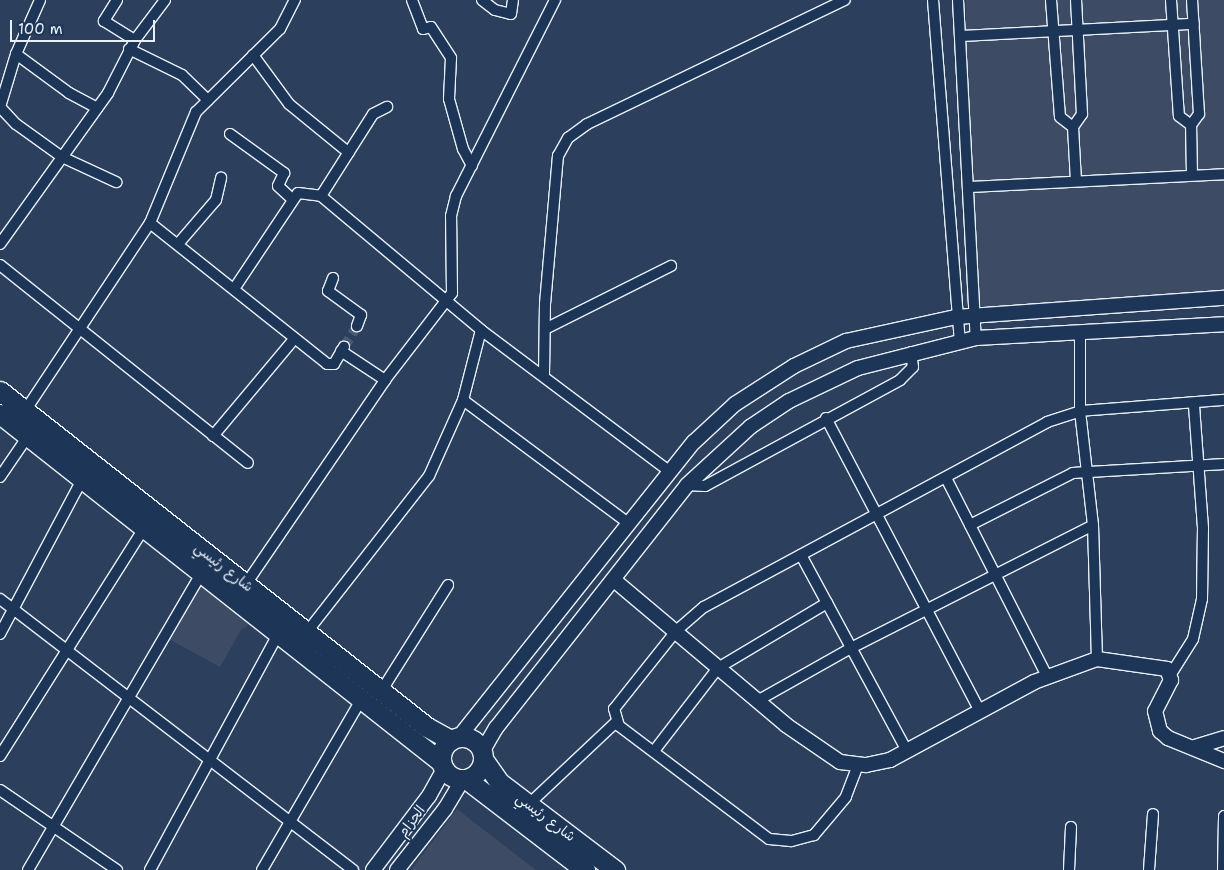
<!DOCTYPE html>
<html>
<head>
<meta charset="utf-8">
<style>
	body { margin:0 }
	#map { position:relative; width:1224px; height:870px; overflow:hidden; background:#2c3f5d; font-family:"Shantell Sans","Playpen Sans Arabic",sans-serif }
	div>[style] { position:absolute }
	[style*='--x'] { left:calc(var(--x)*1px); top:calc(var(--y)*1px); width:calc(var(--w)*1px); rotate:calc(var(--a)*1deg) }
	.built>* { inset:0; background:#3e4b64; transform-origin:0 0 }
	.street-tunnel>* { height:10px; margin-top:-5px; transform-origin:0; background:repeating-linear-gradient(90deg,#485a74 0 10px,transparent 0 15px) }
	.roads { filter:drop-shadow(1px 0 #e8f1f8) drop-shadow(-1px 0 #e8f1f8) drop-shadow(0 1px #e8f1f8) drop-shadow(0 -1px #e8f1f8) }
	.street>* { height:10px; margin:-5px; padding:0 5px; transform-origin:5px; border-radius:5px; background:#1d3557 }
	.secondary>* { height:14px; margin:-7px; padding:0 7px; transform-origin:7px; border-radius:7px; background:#1d3557 }
	.highway>* { height:19px; margin:-9.5px; padding:0 9.5px; transform-origin:9.5px; border-radius:9.5px; background:#1d3557 }
	.highway>.ring { margin:-9.5px; padding:0; box-sizing:content-box; background:none; border:19px solid #1d3557; border-radius:50% }
	span { translate:-50% -50%; white-space:nowrap; text-align:center; line-height:1.15; -webkit-text-stroke:4px #1d3557; paint-order:stroke }
	.street-label { font-size:14px; color:#e8f1f8 }
	.scale { position:absolute; left:10px; top:20px; width:145px; height:22px; box-sizing:border-box; border:2px solid #e8f1f8; border-top:0; padding-left:6px; font-size:15px; line-height:18px; white-space:nowrap; color:#e8f1f8; -webkit-text-stroke:4px #1d3557; paint-order:stroke }
</style>
</head>
<body>
<div id="map">
	<div class="built">
		<i style="left:966px;top:0;width:258px;height:306px"></i>
		<i style="clip-path:polygon(202px 582px,254px 621px,241px 630px,220px 667px,167px 638px)"></i>
		<i style="clip-path:polygon(457px 809px,536px 870px,411px 870px)"></i>
	</div>
	<div class="street-tunnel">
		<i style="--x:344;--y:347;--w:25;--a:-58"></i>
	</div>
	<div class="roads">
		<div class="street">
			<i style="--x:117;--y:0;--w:25;--a:122"></i>
			<i style="--x:104;--y:21;--w:36;--a:32"></i>
			<i style="--x:412;--y:0;--w:31;--a:69"></i>
			<i style="--x:423;--y:29;--w:8;--a:-14"></i>
			<i style="--x:431;--y:27;--w:37;--a:57"></i>
			<i style="--x:451;--y:58;--w:41;--a:92.8"></i>
			<i style="--x:449;--y:99;--w:52;--a:74.4"></i>
			<i style="--x:463;--y:149;--w:19;--a:62"></i>
			<i style="--x:482;--y:0;--w:16;--a:38"></i>
			<i style="--x:495;--y:10;--w:16;--a:14"></i>
			<i style="--x:511;--y:14;--w:14;--a:-82"></i>
			<i style="--x:933;--y:0;--w:343;--a:85.5"></i>
			<i style="--x:958;--y:0;--w:338;--a:87"></i>
			<i style="--x:1051;--y:0;--w:117;--a:85.6"></i>
			<i style="--x:1060;--y:117;--w:16;--a:38"></i>
			<i style="--x:1171;--y:0;--w:116;--a:86.1"></i>
			<i style="--x:1179;--y:116;--w:15;--a:37"></i>
			<i style="--x:962;--y:36;--w:232;--a:-3"></i>
			<i style="--x:129;--y:49;--w:59;--a:26.1"></i>
			<i style="--x:182;--y:75;--w:36;--a:44"></i>
			<i style="--x:16;--y:54;--w:66;--a:36.3"></i>
			<i style="--x:69;--y:93;--w:32;--a:28"></i>
			<i style="--x:253;--y:55;--w:61;--a:53.7"></i>
			<i style="--x:289;--y:104;--w:77;--a:39.2"></i>
			<i style="--x:0;--y:107;--w:23;--a:47"></i>
			<i style="--x:16;--y:124;--w:57;--a:35.7"></i>
			<i style="--x:62;--y:157;--w:60;--a:24.8"></i>
			<i style="--x:0;--y:107;--w:55;--a:-73.2"></i>
			<i style="--x:16;--y:54;--w:59;--a:-66"></i>
			<i style="--x:230;--y:134;--w:67;--a:35.8"></i>
			<i style="--x:284;--y:173;--w:14;--a:115"></i>
			<i style="--x:278;--y:186;--w:19;--a:43"></i>
			<i style="--x:1192;--y:175;--w:50;--a:-91.1"></i>
			<i style="--x:1191;--y:125;--w:14;--a:-54"></i>
			<i style="--x:1199;--y:114;--w:114;--a:-93.5"></i>
			<i style="--x:1076;--y:181;--w:54;--a:-93.2"></i>
			<i style="--x:1073;--y:127;--w:16;--a:-55"></i>
			<i style="--x:1082;--y:114;--w:114;--a:-93"></i>
			<i style="--x:970;--y:187;--w:254;--a:-2.9"></i>
			<i style="--x:321;--y:196;--w:97;--a:-57.6"></i>
			<i style="--x:373;--y:114;--w:16;--a:-27"></i>
			<i style="--x:150;--y:223;--w:226;--a:38.5"></i>
			<i style="--x:327;--y:364;--w:7;--a:0"></i>
			<i style="--x:334;--y:364;--w:20;--a:-60"></i>
			<i style="--x:0;--y:244;--w:186;--a:-54.4"></i>
			<i style="--x:108;--y:93;--w:59;--a:-63"></i>
			<i style="--x:135;--y:40;--w:50;--a:-53.1"></i>
			<i style="--x:178;--y:244;--w:58;--a:-49.2"></i>
			<i style="--x:216;--y:200;--w:23;--a:-77"></i>
			<i style="--x:0;--y:265;--w:317;--a:38.6"></i>
			<i style="--x:333;--y:278;--w:14;--a:111"></i>
			<i style="--x:328;--y:291;--w:41;--a:36"></i>
			<i style="--x:361;--y:315;--w:12;--a:110"></i>
			<i style="--x:234;--y:289;--w:115;--a:-56.3"></i>
			<i style="--x:298;--y:193;--w:23;--a:7"></i>
			<i style="--x:321;--y:196;--w:209;--a:39.9"></i>
			<i style="--x:481;--y:330;--w:235;--a:36.9"></i>
			<i style="--x:545;--y:329;--w:141;--a:-26.6"></i>
			<i style="--x:1080;--y:333;--w:78;--a:90"></i>
			<i style="--x:1080;--y:411;--w:115;--a:83.5"></i>
			<i style="--x:1093;--y:525;--w:134;--a:88.3"></i>
			<i style="--x:341;--y:351;--w:53;--a:33.4"></i>
			<i style="--x:544;--y:375;--w:71;--a:-89.2"></i>
			<i style="--x:545;--y:304;--w:149;--a:-85"></i>
			<i style="--x:558;--y:156;--w:21;--a:-61"></i>
			<i style="--x:568;--y:138;--w:24;--a:-36"></i>
			<i style="--x:587;--y:124;--w:286;--a:-25.7"></i>
			<i style="--x:463;--y:400;--w:206;--a:36.7"></i>
			<i style="--x:25;--y:411;--w:226;--a:-56.4"></i>
			<i style="--x:150;--y:223;--w:120;--a:-67.5"></i>
			<i style="--x:196;--y:112;--w:118;--a:-44.7"></i>
			<i style="--x:280;--y:29;--w:33;--a:-63"></i>
			<i style="--x:826;--y:418;--w:330;--a:62.3"></i>
			<i style="--x:213;--y:436;--w:126;--a:-50.1"></i>
			<i style="--x:0;--y:477;--w:50;--a:-55.7"></i>
			<i style="--x:946;--y:478;--w:222;--a:63"></i>
			<i style="--x:687;--y:485;--w:18;--a:3"></i>
			<i style="--x:705;--y:486;--w:222;--a:-28.5"></i>
			<i style="--x:900;--y:380;--w:18;--a:-45"></i>
			<i style="--x:913;--y:367;--w:15;--a:-98"></i>
			<i style="--x:970;--y:525;--w:115;--a:-26.8"></i>
			<i style="--x:1073;--y:473;--w:151;--a:-3.4"></i>
			<i style="--x:801;--y:555;--w:223;--a:61.6"></i>
			<i style="--x:246;--y:584;--w:247;--a:-55.7"></i>
			<i style="--x:385;--y:380;--w:110;--a:-52.4"></i>
			<i style="--x:452;--y:293;--w:77;--a:-90.7"></i>
			<i style="--x:451;--y:216;--w:21;--a:-76"></i>
			<i style="--x:456;--y:196;--w:220;--a:-63.2"></i>
			<i style="--x:0;--y:599;--w:445;--a:37.5"></i>
			<i style="--x:307;--y:632;--w:198;--a:-52"></i>
			<i style="--x:429;--y:476;--w:83;--a:-65.9"></i>
			<i style="--x:463;--y:400;--w:72;--a:-75.6"></i>
			<i style="--x:0;--y:634;--w:177;--a:-62"></i>
			<i style="--x:1171;--y:674;--w:41;--a:-57.8"></i>
			<i style="--x:1193;--y:639;--w:41;--a:-77.3"></i>
			<i style="--x:1202;--y:599;--w:71;--a:-89.2"></i>
			<i style="--x:1203;--y:528;--w:124;--a:-94.2"></i>
			<i style="--x:382;--y:690;--w:124;--a:-57.8"></i>
			<i style="--x:757;--y:701;--w:108;--a:-29.4"></i>
			<i style="--x:851;--y:648;--w:271;--a:-26.9"></i>
			<i style="--x:654;--y:751;--w:105;--a:-52.4"></i>
			<i style="--x:718;--y:668;--w:127;--a:-30.8"></i>
			<i style="--x:0;--y:756;--w:271;--a:-57.7"></i>
			<i style="--x:858;--y:765;--w:34;--a:111"></i>
			<i style="--x:846;--y:797;--w:50;--a:130.1"></i>
			<i style="--x:814;--y:835;--w:24;--a:165"></i>
			<i style="--x:791;--y:841;--w:22;--a:-175"></i>
			<i style="--x:769;--y:839;--w:188;--a:-143"></i>
			<i style="--x:619;--y:726;--w:18;--a:-106"></i>
			<i style="--x:614;--y:709;--w:100;--a:-51.5"></i>
			<i style="--x:676;--y:631;--w:37;--a:-41"></i>
			<i style="--x:704;--y:607;--w:390;--a:-28.3"></i>
			<i style="--x:1047;--y:422;--w:35;--a:-18"></i>
			<i style="--x:1080;--y:411;--w:144;--a:-4.4"></i>
			<i style="--x:0;--y:790;--w:142;--a:34.4"></i>
			<i style="--x:529;--y:804;--w:120;--a:-43.3"></i>
			<i style="--x:28;--y:870;--w:345;--a:-59.7"></i>
			<i style="--x:150;--y:870;--w:271;--a:-61.5"></i>
			<i style="--x:262;--y:870;--w:199;--a:-59.8"></i>
			<i style="--x:1069;--y:870;--w:43;--a:-87.3"></i>
			<i style="--x:1149;--y:870;--w:56;--a:-85.9"></i>
			<i style="--x:1223;--y:870;--w:54;--a:-88.9"></i>
		</div>
		<div class="secondary">
			<i style="--x:614;--y:580;--w:225;--a:40.1"></i>
			<i style="--x:786;--y:725;--w:65;--a:34.4"></i>
			<i style="--x:840;--y:762;--w:26;--a:7"></i>
			<i style="--x:866;--y:765;--w:25;--a:-12"></i>
			<i style="--x:890;--y:760;--w:164;--a:-28.4"></i>
			<i style="--x:1034;--y:682;--w:67;--a:-20.1"></i>
			<i style="--x:1097;--y:659;--w:71;--a:8.1"></i>
			<i style="--x:1167;--y:669;--w:12;--a:70"></i>
			<i style="--x:1171;--y:680;--w:35;--a:117"></i>
			<i style="--x:1155;--y:711;--w:21;--a:76"></i>
			<i style="--x:1160;--y:731;--w:11;--a:41"></i>
			<i style="--x:1168;--y:738;--w:61;--a:22.3"></i>
			<i style="--x:459;--y:737;--w:377;--a:-51.5"></i>
			<i style="--x:694;--y:442;--w:56;--a:-42.8"></i>
			<i style="--x:735;--y:404;--w:70;--a:-32.8"></i>
			<i style="--x:794;--y:366;--w:58;--a:-25.7"></i>
			<i style="--x:846;--y:341;--w:113;--a:-12.3"></i>
			<i style="--x:956;--y:317;--w:269;--a:-4.1"></i>
			<i style="--x:1195;--y:747;--w:30;--a:-17"></i>
			<i style="--x:482;--y:752;--w:28;--a:-60"></i>
			<i style="--x:496;--y:728;--w:309;--a:-51.8"></i>
			<i style="--x:687;--y:485;--w:86;--a:-42.6"></i>
			<i style="--x:750;--y:427;--w:47;--a:-33.7"></i>
			<i style="--x:789;--y:401;--w:76;--a:-25.6"></i>
			<i style="--x:858;--y:368;--w:122;--a:-14.3"></i>
			<i style="--x:976;--y:338;--w:248;--a:-3.2"></i>
			<i style="--x:373;--y:870;--w:93;--a:-52.9"></i>
			<i style="--x:429;--y:796;--w:31;--a:-61"></i>
			<i style="--x:397;--y:870;--w:78;--a:-51.8"></i>
			<i style="--x:445;--y:809;--w:35;--a:-59"></i>
		</div>
		<div class="highway">
			<i style="--x:0;--y:391;--w:543;--a:38.2"></i>
			<i style="--x:427;--y:727;--w:26;--a:29"></i>
			<i style="--x:0;--y:414;--w:562;--a:38.28"></i>
			<i class="ring" style="left:441px;top:737px;width:23px;height:23px"></i>
			<i style="--x:483;--y:759;--w:28;--a:55"></i>
			<i style="--x:499;--y:782;--w:146;--a:37.2"></i>
			<i style="--x:466;--y:779;--w:150;--a:37.4"></i>
		</div>
	</div>
	<div class="street-label">
		<span style="left:224px;top:567px;rotate:38deg">شارع رئيسي</span>
		<span style="left:546px;top:817px;rotate:37deg">شارع رئيسي</span>
		<span style="left:411px;top:821px;rotate:-53deg">الحزام</span>
	</div>
	<div class="scale">100 m</div>
</div>
</body>
</html>
